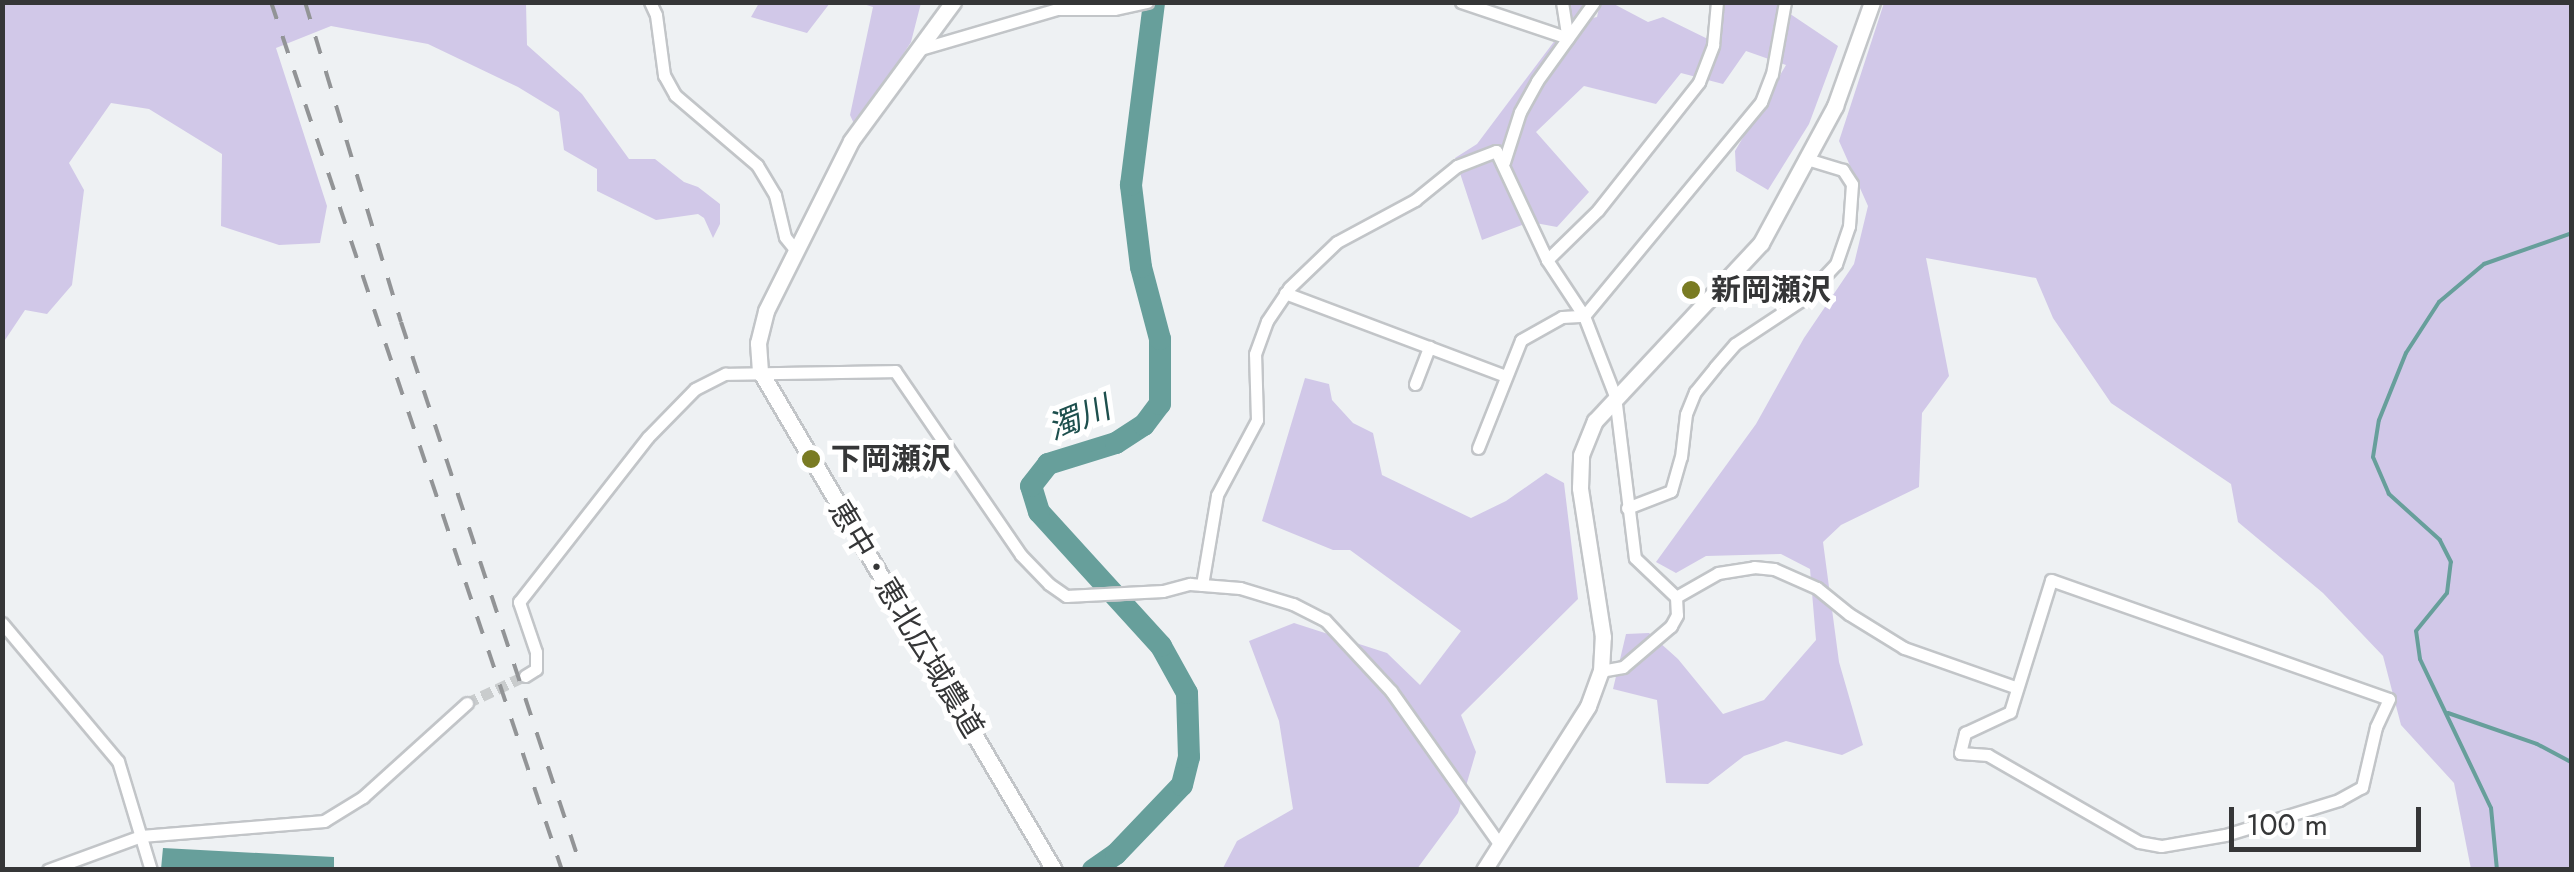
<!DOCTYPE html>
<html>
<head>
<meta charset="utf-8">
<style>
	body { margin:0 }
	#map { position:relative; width:2574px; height:872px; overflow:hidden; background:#eef1f3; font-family:Jost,"Noto Sans JP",sans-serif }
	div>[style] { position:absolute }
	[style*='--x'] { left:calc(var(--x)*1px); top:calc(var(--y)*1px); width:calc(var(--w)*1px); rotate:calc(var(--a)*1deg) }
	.green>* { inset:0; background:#d1c8e8 }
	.water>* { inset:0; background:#679f9b }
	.stream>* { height:4px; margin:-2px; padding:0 2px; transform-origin:2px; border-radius:2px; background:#679f9b }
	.river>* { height:22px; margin:-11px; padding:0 11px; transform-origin:11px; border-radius:11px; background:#679f9b }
	.street-tunnel>* { height:11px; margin-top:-5.5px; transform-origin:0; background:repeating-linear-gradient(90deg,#c9cccd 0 11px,transparent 0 16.5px) }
	.roads { filter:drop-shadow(2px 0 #c2c5c8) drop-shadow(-2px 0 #c2c5c8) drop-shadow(0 2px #c2c5c8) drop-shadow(0 -2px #c2c5c8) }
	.street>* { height:11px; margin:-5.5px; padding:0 5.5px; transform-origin:5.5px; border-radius:5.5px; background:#fff }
	.secondary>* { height:15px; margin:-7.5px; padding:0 7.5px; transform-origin:7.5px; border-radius:7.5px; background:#fff }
	.rail>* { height:4px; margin-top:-2px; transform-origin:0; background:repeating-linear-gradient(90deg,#929496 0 18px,transparent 0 36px) }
	.dots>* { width:28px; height:28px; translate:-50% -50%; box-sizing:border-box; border:5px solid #fff; border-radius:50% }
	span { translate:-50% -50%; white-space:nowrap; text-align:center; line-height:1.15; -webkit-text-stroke:10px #fff; paint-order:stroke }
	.poi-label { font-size:30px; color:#353637; font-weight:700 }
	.left { translate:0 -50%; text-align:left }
	.street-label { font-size:30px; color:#353637 }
	.water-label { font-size:32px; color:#1d4f4d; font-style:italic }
	.frame { position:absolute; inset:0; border:5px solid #353637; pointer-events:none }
	.scale { position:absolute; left:2229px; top:807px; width:192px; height:45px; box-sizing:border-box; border:5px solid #353637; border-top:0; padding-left:12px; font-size:30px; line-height:35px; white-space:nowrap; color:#353637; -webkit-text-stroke:8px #fff; paint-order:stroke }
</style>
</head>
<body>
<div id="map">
	<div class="green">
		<i style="clip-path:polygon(3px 2px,526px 3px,527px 45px,582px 94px,629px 159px,655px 159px,684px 182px,698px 187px,720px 204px,720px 224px,713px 238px,704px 218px,698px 214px,656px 220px,597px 191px,597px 169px,564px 150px,559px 112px,518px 87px,428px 44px,331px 26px,276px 48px,327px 206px,320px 243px,279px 245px,221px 226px,222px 154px,149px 109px,111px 103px,69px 163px,84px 190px,72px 285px,47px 314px,25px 310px,3px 343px)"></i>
		<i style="clip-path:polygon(759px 3px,759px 2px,830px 3px,807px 33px,751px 17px)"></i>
		<i style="clip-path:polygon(860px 3px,921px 3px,911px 42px,856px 128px,850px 115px,873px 7px)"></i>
		<i style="clip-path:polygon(1562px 3px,1581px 3px,1588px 19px,1597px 17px,1600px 3px,1612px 3px,1648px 22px,1663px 17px,1718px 44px,1721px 3px,1774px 3px,1838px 46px,1809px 124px,1768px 190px,1736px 171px,1735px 151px,1786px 65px,1746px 51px,1723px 84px,1681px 73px,1656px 104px,1584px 86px,1536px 132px,1589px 192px,1557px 227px,1530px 222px,1482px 240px,1455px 158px,1477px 144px,1568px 23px)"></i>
		<i style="clip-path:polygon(1884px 3px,2571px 3px,2571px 869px,2471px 869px,2454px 783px,2401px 725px,2383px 656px,2323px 593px,2238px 522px,2231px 484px,2111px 403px,2053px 318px,2036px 278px,1926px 258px,1949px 376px,1922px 413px,1919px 487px,1841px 525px,1823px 542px,1839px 662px,1863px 745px,1842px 755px,1786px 741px,1744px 756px,1708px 784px,1666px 783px,1657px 700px,1613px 689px,1626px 634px,1649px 633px,1678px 659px,1723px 714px,1764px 700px,1816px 640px,1810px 569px,1781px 554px,1706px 556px,1676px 573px,1656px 562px,1756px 424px,1804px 338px,1854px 264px,1868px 206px,1839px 141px)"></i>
		<i style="clip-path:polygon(1305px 378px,1329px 384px,1332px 400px,1353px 423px,1373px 433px,1382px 475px,1471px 518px,1506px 501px,1546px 473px,1564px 483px,1578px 599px,1461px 715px,1476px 752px,1458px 813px,1417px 869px,1222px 870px,1237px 841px,1293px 809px,1279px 721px,1249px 641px,1294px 623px,1387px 653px,1420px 685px,1461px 631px,1350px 550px,1333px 550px,1262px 521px)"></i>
	</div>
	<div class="water">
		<i style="clip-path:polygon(163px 848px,334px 857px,334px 869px,161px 869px)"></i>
	</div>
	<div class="stream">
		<i style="--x:2448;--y:713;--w:94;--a:19.2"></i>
		<i style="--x:2537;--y:744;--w:40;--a:28"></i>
		<i style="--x:2497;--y:870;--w:62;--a:-95.5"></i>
		<i style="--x:2491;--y:808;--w:165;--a:-115.5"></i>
		<i style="--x:2420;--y:659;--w:28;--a:-98"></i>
		<i style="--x:2416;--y:631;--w:49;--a:-50.8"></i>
		<i style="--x:2447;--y:593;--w:31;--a:-83"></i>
		<i style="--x:2451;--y:562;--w:25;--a:-117"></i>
		<i style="--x:2440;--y:540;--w:69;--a:-138"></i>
		<i style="--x:2389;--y:494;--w:40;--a:-113.4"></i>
		<i style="--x:2373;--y:457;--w:37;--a:-81"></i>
		<i style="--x:2379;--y:420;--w:72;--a:-68.1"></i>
		<i style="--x:2406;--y:353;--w:61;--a:-57.1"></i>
		<i style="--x:2439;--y:302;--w:59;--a:-40.2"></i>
		<i style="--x:2484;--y:264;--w:93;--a:-19.4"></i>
	</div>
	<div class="river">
		<i style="--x:1093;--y:870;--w:28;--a:-35"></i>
		<i style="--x:1116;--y:854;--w:95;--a:-46.3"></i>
		<i style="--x:1182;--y:785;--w:29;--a:-76"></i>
		<i style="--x:1189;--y:757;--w:64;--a:-91.8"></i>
		<i style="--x:1187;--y:693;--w:54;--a:-119"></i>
		<i style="--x:1161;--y:646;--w:181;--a:-132.3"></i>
		<i style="--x:1039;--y:512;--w:27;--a:-107"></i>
		<i style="--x:1031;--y:486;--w:28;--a:-52"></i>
		<i style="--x:1048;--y:464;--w:71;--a:-17.2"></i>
		<i style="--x:1116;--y:443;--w:33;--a:-33"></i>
		<i style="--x:1144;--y:425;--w:26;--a:-53"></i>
		<i style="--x:1160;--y:404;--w:65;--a:-90"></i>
		<i style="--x:1160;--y:339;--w:74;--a:-104.8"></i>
		<i style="--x:1141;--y:267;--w:83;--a:-97"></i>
		<i style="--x:1131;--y:185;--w:184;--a:-82.8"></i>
	</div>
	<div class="street-tunnel">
		<i style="--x:467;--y:703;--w:64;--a:-25"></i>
	</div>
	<div class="roads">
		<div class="street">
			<i style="--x:650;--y:2;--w:14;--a:65"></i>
			<i style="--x:656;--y:15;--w:61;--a:82.4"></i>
			<i style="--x:664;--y:75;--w:23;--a:61"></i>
			<i style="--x:675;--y:95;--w:108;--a:40.5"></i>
			<i style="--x:757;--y:165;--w:35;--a:59"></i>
			<i style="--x:775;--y:195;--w:43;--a:76.6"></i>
			<i style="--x:785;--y:237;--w:19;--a:51"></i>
			<i style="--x:1461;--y:2;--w:113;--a:18.6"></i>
			<i style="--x:1562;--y:2;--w:36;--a:81"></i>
			<i style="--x:917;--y:50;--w:146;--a:-16.3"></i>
			<i style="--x:1057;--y:9;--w:57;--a:0"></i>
			<i style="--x:1114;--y:9;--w:34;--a:-12"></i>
			<i style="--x:1504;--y:162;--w:52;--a:-72.3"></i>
			<i style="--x:1520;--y:112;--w:35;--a:-61"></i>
			<i style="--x:1537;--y:81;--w:97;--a:-54.2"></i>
			<i style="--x:1547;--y:260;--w:71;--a:-44.4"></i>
			<i style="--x:1598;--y:210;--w:163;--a:-51.7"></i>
			<i style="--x:1699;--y:82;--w:40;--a:-69"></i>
			<i style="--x:1713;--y:45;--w:43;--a:-84.7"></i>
			<i style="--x:1285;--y:293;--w:236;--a:20.6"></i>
			<i style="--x:1415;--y:384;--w:40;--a:-69"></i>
			<i style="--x:1478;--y:448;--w:116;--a:-68.3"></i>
			<i style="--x:1521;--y:340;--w:47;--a:-29.3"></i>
			<i style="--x:1562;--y:317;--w:22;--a:-3"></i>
			<i style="--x:1584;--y:316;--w:278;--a:-50.4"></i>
			<i style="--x:1761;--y:102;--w:30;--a:-69"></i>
			<i style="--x:1772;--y:74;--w:73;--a:-79.8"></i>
			<i style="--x:1627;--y:508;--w:47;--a:-21.1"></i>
			<i style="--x:1671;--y:491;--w:35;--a:-74"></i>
			<i style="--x:1681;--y:457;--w:43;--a:-83.4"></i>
			<i style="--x:1686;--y:414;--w:24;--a:-68"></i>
			<i style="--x:1695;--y:392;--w:32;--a:-51"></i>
			<i style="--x:1715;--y:367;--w:30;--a:-49"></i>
			<i style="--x:1735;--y:344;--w:82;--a:-33.5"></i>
			<i style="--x:1803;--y:299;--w:48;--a:-46.7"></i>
			<i style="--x:1836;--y:264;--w:40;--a:-71.1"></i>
			<i style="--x:1849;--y:226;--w:42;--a:-85.9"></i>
			<i style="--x:1852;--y:184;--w:17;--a:-123"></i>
			<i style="--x:1843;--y:170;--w:37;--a:-163"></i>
			<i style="--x:2051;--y:580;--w:358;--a:19.4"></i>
			<i style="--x:2389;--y:699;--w:31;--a:115"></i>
			<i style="--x:2376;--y:727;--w:62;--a:103.1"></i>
			<i style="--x:2362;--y:787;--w:26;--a:151"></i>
			<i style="--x:2339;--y:800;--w:119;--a:162.9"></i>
			<i style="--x:2225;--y:835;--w:65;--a:170.2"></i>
			<i style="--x:2161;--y:846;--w:22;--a:-170"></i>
			<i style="--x:2139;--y:842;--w:174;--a:-150.1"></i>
			<i style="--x:1988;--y:755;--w:28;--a:-176"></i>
			<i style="--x:1960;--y:753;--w:21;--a:-76"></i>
			<i style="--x:1965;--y:733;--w:50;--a:-25"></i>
			<i style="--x:2010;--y:712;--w:138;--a:-72.7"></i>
			<i style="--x:1202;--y:585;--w:91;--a:-80.5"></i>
			<i style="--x:1217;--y:495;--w:85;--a:-61.9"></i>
			<i style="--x:1257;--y:420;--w:66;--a:-91.7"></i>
			<i style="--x:1255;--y:354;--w:35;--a:-70"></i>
			<i style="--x:1267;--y:321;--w:40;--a:-56"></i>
			<i style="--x:1289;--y:288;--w:66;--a:-43.8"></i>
			<i style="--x:1337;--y:242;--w:89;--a:-28.3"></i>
			<i style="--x:1415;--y:200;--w:54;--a:-39"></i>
			<i style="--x:1457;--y:166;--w:42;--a:-21"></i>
			<i style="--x:1496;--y:151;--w:120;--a:64.9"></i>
			<i style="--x:1547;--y:260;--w:67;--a:56.5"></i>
			<i style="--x:1584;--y:316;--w:86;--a:68.8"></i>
			<i style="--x:1615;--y:396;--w:163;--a:83"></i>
			<i style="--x:1635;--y:558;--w:57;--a:43.6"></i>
			<i style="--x:1676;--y:597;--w:18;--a:87"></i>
			<i style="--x:1677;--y:615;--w:13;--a:119"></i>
			<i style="--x:1671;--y:626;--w:63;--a:139.5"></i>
			<i style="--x:1623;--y:667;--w:22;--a:170"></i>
			<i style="--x:1676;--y:597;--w:48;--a:-29.7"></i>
			<i style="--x:1718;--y:573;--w:36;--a:-9"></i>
			<i style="--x:1754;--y:567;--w:20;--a:6"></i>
			<i style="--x:1774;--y:569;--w:47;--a:23.8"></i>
			<i style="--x:1817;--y:588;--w:41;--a:39.1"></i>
			<i style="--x:1849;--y:614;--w:65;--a:31.7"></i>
			<i style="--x:1904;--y:648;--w:118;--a:19.4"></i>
			<i style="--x:2;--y:623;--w:180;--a:50"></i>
			<i style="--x:118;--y:761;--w:114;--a:73.2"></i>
			<i style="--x:525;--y:676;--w:13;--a:-32"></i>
			<i style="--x:536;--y:669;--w:17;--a:-90"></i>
			<i style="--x:536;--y:652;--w:53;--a:-108.8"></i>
			<i style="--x:519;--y:602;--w:209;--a:-52"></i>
			<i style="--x:648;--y:437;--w:67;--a:-45.6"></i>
			<i style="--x:695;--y:389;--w:34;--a:-27"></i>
			<i style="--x:725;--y:374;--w:170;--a:-1"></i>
			<i style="--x:895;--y:371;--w:223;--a:55.6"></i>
			<i style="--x:1021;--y:555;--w:40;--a:46"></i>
			<i style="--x:1049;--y:584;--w:21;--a:35"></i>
			<i style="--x:1066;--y:596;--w:97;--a:-3"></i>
			<i style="--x:1163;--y:591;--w:28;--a:-15"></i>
			<i style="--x:1190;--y:584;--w:50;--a:4.6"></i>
			<i style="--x:1240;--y:588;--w:55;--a:16.8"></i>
			<i style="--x:1293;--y:604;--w:36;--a:27"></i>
			<i style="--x:1325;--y:620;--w:97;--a:47.1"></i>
			<i style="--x:1391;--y:691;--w:189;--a:54.7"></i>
			<i style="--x:48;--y:870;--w:99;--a:-20.1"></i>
			<i style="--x:141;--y:836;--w:184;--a:-4.7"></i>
			<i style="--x:324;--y:821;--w:46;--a:-31.6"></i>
			<i style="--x:363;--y:797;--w:140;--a:-42.1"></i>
		</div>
		<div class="secondary">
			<i style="--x:953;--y:2;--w:172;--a:126.3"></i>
			<i style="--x:851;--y:141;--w:190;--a:116.6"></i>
			<i style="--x:766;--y:311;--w:33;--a:104"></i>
			<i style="--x:758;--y:343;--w:28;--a:86"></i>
			<i style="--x:760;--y:371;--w:579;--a:59.49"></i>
			<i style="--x:1484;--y:870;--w:194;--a:-57.6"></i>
			<i style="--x:1588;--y:706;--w:37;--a:-70"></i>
			<i style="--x:1601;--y:671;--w:34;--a:-87"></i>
			<i style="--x:1603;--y:637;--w:151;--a:-98.8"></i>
			<i style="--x:1580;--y:488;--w:33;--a:-88"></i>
			<i style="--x:1581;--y:455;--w:37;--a:-68"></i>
			<i style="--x:1595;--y:421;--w:243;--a:-47"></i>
			<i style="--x:1761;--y:243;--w:156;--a:-61.6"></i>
			<i style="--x:1835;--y:106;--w:110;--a:-70.4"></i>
		</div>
	</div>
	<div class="rail">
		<i style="--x:271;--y:2;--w:915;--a:71.47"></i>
		<i style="--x:305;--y:2;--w:334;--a:73.3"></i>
		<i style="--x:401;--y:322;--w:577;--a:71.72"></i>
	</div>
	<div class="dots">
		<i style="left:1691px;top:290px;background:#797b23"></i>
		<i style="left:811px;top:459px;background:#797b23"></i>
	</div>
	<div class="poi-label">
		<span class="left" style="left:1711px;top:290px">新岡瀬沢</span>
		<span class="left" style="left:831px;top:459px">下岡瀬沢</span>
	</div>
	<div class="street-label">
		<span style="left:906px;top:619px;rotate:59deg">恵中・恵北広域農道</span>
	</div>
	<div class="water-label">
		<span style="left:1079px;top:418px;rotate:-22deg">濁川</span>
	</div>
	<div class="frame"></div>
	<div class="scale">100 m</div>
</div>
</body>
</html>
